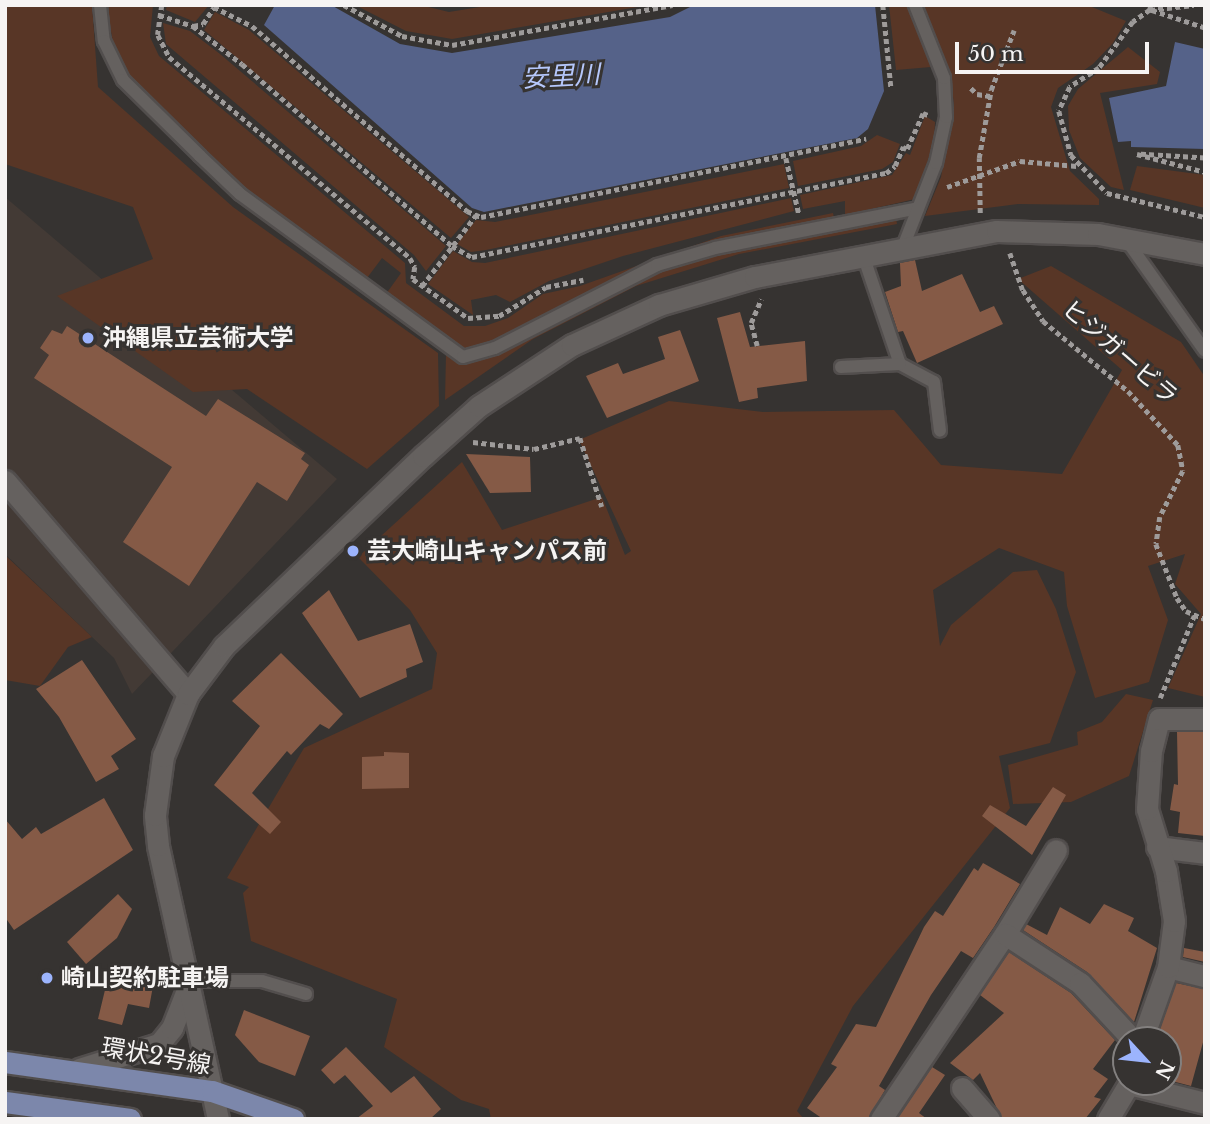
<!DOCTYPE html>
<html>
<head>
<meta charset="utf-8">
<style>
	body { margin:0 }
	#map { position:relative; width:1210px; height:1124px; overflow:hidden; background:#363331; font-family:"Libre Baskerville","Noto Sans JP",serif }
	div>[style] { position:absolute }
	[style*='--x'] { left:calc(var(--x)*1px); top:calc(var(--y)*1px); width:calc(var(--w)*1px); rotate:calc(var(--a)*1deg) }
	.built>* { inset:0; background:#433a35 }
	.green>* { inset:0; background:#583626 }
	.water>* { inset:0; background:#556289 }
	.building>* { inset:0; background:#855a46 }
	.path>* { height:4.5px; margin-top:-2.25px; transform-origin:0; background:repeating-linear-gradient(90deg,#9e9b9a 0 5px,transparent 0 8.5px) }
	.roads { filter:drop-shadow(2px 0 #524e4d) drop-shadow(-2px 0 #524e4d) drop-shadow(0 2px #524e4d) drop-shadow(0 -2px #524e4d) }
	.lane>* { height:12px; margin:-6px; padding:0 6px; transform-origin:6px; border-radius:6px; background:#65615f }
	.street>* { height:21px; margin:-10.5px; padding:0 10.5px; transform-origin:10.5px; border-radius:10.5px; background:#65615f }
	.secondary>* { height:21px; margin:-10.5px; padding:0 10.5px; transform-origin:10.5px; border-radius:10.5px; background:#65615f }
	.primary>* { height:21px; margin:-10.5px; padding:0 10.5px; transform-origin:10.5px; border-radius:10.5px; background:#7c87ab }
	.dots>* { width:19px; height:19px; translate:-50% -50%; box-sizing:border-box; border:4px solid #363331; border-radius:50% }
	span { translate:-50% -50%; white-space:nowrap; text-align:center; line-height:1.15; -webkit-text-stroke:6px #363331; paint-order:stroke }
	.poi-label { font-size:24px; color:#f6f4f3; font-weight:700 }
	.left { translate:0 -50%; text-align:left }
	.street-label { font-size:24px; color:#f6f4f3 }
	.water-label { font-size:26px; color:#b6c8fc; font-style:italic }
	.frame { position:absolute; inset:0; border:7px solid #f6f4f3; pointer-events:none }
	.north { position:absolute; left:1112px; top:1026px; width:70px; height:70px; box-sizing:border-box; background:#363331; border:2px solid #83807f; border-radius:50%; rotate:117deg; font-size:19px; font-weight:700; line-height:28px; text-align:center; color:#f6f4f3 }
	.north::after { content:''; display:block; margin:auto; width:24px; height:32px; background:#9cb4fd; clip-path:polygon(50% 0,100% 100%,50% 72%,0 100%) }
	.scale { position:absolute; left:955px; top:42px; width:194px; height:32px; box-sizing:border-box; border:4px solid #f6f4f3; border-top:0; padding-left:9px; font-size:21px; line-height:24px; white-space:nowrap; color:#f6f4f3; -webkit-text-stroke:5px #363331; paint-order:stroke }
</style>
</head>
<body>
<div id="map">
	<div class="built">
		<i style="clip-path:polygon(5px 197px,337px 479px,132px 694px,114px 658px,5px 554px)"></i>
	</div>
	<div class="green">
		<i style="clip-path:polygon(5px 5px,92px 5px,98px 87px,233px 207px,438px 353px,439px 406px,367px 469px,247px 389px,193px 392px,57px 296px,153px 259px,133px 207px,5px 164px)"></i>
		<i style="clip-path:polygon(106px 5px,153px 5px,150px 37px,159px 56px,405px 263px,406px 283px,464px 326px,485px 326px,508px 318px,543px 294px,580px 286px,721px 236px,833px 213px,834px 218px,705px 245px,644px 264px,496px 341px,467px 350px,386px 294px,401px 273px,382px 258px,367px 278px,223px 171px,132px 81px,116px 58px)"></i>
		<i style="clip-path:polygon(167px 5px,209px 5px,195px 22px,166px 10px)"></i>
		<i style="clip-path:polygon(355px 5px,420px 5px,449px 12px,492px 5px,649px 5px,452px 39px,406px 31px)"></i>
		<i style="clip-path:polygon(889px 5px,908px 5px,931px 67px,896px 70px)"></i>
		<i style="clip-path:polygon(924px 5px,1087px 5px,1126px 21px,1113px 43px,1093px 64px,1058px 88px,1051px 107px,1070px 171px,1099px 199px,1099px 205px,1018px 204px,925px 216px,941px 177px,954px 106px,951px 78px)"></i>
		<i style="clip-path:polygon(215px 12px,249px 30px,469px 217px,451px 238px,204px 30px)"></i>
		<i style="clip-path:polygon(163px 23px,190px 31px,220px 54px,446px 246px,426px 271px,414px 255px,166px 44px)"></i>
		<i style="clip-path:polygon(1128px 47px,1160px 72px,1157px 84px,1100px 93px,1124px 190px,1111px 187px,1080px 158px,1069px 130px,1068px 106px,1078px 89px)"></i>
		<i style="clip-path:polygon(925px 116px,935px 122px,934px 142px,915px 199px,845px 215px,845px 201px,803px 209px,800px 195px,892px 175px,906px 153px,910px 155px)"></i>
		<i style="clip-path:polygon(877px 135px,900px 144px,893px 162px,882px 169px,798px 186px,793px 161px,861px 146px)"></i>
		<i style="clip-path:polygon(784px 164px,789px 188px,486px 250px,471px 252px,457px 244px,476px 220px,495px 222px)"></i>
		<i style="clip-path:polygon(1137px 166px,1205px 175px,1205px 208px,1130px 190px)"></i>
		<i style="clip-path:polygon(791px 198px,794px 211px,623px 256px,549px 281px,510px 302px,496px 295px,471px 300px,473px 315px,428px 284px,453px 251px,472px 262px,485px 263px)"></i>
		<i style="clip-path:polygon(896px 218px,897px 224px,739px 254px,636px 286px,533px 339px,445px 400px,446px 354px,461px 360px,672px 264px)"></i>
		<i style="clip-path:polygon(1051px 266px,1181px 342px,1205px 377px,1205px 697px,1168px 688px,1201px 614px,1175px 584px,1185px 554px,1148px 566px,1168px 620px,1149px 682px,1095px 698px,1067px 606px,1064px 572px,999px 548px,933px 590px,940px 646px,951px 625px,1013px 572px,1037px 570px,1056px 609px,1076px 672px,1050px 743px,999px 756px,1010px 808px,853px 1006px,797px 1111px,804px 1119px,491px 1119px,489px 1109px,461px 1100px,384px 1047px,397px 999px,251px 941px,243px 893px,249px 887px,227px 878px,304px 748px,432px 689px,437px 653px,410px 610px,358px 557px,462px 462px,502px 530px,602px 497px,625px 555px,631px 551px,579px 440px,669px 401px,763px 412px,894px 410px,941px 465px,1062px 474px,1122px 370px,1018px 279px)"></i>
		<i style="clip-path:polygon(5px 555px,92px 637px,68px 647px,40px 686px,5px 680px)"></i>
		<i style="clip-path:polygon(1126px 694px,1153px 700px,1129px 776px,1071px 802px,1013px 804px,1008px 765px,1078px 745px,1077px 732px,1102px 722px)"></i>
	</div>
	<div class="water">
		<i style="clip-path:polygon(275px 5px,331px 5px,400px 44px,452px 53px,670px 17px,694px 5px,875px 5px,884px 91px,868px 129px,857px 138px,484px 212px,472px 208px,264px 25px)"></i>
		<i style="clip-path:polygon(1175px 42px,1205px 49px,1205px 149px,1131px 147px,1131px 141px,1118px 142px,1109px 98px,1166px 86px)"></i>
	</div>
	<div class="building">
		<i style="clip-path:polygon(915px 260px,922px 291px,962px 274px,980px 312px,994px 306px,1003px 324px,917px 363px,903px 331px,898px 332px,885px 292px,901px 286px,900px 263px)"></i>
		<i style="clip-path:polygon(740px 312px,750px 347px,805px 341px,807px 381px,757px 388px,758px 398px,739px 402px,717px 318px)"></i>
		<i style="clip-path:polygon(67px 326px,206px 416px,218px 399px,305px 453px,301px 459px,309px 465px,287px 501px,257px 482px,189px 586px,123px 542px,172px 467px,34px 378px,49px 355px,40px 348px,52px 330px,62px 334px)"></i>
		<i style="clip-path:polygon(680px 330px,699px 381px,607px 418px,586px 376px,618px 363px,623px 374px,665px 359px,658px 337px)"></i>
		<i style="clip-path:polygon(466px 454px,530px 457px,531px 492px,490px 493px)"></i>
		<i style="clip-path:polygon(329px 590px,358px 641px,410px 624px,423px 662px,406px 669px,407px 677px,360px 698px,302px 613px)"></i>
		<i style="clip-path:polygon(281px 653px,343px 714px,329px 729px,320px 724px,291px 755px,287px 751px,252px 793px,281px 822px,270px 834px,214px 785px,260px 726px,232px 701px)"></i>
		<i style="clip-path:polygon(82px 660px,136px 739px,111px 756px,119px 769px,96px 782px,59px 717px,36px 689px)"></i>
		<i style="clip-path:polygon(1177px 732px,1205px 732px,1205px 836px,1178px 833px,1180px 812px,1170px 810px,1174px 784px,1178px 785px)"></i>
		<i style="clip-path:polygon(384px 752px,409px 753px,409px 788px,362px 789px,362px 757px,384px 756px)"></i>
		<i style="clip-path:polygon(1053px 787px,1066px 795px,1032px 855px,982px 816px,990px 805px,1026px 826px)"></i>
		<i style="clip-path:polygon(104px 798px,133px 850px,14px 930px,5px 917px,5px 819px,22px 839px,36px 827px,41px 834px)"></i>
		<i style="clip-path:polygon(983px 863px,1020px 884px,994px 927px,973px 958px,961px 951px,931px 995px,879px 1086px,885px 1090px,868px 1119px,823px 1119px,807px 1108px,837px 1067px,831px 1064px,856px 1024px,876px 1027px,924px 927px,935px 911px,943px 916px,974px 868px,978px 871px)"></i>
		<i style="clip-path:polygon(118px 894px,132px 909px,117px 938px,86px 964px,67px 942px)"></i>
		<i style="clip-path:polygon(1104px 904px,1134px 918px,1128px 931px,1157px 948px,1134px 1022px,1087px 972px,1023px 930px,1026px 924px,1047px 935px,1060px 907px,1090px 924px)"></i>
		<i style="clip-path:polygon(1184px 948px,1205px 952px,1205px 962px,1183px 957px)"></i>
		<i style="clip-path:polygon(1009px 952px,1071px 993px,1115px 1040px,1093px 1069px,1108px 1079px,1094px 1097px,1101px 1099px,1085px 1119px,1002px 1119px,980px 1073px,973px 1080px,950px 1063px,1004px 1013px,980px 995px)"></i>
		<i style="clip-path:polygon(111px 965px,155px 975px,149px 1008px,128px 1004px,122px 1025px,98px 1019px)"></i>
		<i style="clip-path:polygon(1176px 983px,1205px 989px,1205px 1035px,1191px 1086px,1168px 1080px,1168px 1040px,1157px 1037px)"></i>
		<i style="clip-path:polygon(244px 1010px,310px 1036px,295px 1076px,259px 1062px,235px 1035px)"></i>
		<i style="clip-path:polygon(346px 1047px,391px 1093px,414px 1076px,441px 1109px,430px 1119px,356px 1119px,373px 1106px,345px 1075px,334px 1084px,321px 1070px)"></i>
		<i style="clip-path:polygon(932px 1067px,945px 1075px,919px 1113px,927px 1119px,897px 1119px)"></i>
	</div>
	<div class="path">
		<i style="--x:162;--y:5;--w:30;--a:98"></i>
		<i style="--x:158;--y:35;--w:25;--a:63"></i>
		<i style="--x:169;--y:57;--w:314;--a:39.8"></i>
		<i style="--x:410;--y:258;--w:10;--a:61"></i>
		<i style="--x:415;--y:267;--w:12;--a:99"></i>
		<i style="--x:413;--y:279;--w:67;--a:35.3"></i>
		<i style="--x:468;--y:318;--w:31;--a:-4"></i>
		<i style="--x:499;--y:316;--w:55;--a:-31.7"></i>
		<i style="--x:546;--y:287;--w:38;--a:-11"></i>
		<i style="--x:344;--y:5;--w:66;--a:28.1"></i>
		<i style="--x:402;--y:36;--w:51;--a:10.2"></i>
		<i style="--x:452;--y:45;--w:224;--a:-10.3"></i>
		<i style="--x:883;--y:5;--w:82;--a:84.4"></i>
		<i style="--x:1151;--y:5;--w:5;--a:101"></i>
		<i style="--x:1150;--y:10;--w:44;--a:-6.5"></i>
		<i style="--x:159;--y:15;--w:36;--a:18"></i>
		<i style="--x:193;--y:26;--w:62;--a:37.8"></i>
		<i style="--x:242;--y:64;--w:278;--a:40.9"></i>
		<i style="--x:452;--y:246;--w:23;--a:29"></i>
		<i style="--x:472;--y:257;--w:422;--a:-11.5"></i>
		<i style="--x:886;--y:173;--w:11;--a:-38"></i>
		<i style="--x:895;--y:166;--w:21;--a:-67"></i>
		<i style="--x:903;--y:147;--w:4;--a:27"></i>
		<i style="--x:907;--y:149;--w:39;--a:-66"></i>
		<i style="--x:923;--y:113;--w:5;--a:22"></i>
		<i style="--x:193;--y:26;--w:10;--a:-11"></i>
		<i style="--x:203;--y:24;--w:20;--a:-57"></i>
		<i style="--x:214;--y:7;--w:42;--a:26.6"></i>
		<i style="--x:252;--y:26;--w:284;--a:40.7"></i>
		<i style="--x:467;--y:211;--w:15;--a:23"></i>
		<i style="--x:481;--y:217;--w:393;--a:-11.5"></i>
		<i style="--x:1205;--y:28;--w:58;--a:-161.9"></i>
		<i style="--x:1150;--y:10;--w:21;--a:145"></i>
		<i style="--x:1133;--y:22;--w:57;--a:126.5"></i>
		<i style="--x:1099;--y:68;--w:35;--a:147"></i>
		<i style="--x:1070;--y:87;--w:26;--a:115"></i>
		<i style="--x:1059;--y:111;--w:46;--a:74.7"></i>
		<i style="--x:1071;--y:155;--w:52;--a:46.5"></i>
		<i style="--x:1107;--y:193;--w:101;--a:13.8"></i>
		<i style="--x:971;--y:88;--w:8;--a:45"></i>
		<i style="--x:977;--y:94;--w:13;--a:9"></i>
		<i style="--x:786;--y:158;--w:57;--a:76.9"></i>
		<i style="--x:1205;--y:158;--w:68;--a:-176.6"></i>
		<i style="--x:1137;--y:154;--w:70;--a:14.8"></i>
		<i style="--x:947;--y:187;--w:77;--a:-19.6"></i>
		<i style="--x:1020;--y:161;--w:57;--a:5"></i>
		<i style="--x:980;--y:213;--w:55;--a:-91"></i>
		<i style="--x:979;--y:158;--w:69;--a:-80"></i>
		<i style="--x:991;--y:90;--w:64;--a:-69"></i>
		<i style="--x:1010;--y:253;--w:39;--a:71"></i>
		<i style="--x:1023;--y:290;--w:37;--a:57"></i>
		<i style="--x:1043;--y:321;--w:110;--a:39.5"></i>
		<i style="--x:1128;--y:391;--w:74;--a:47.2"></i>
		<i style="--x:1178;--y:445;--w:26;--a:79"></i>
		<i style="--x:1183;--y:471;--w:51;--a:116.6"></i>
		<i style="--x:1160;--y:517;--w:27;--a:98"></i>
		<i style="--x:1156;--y:544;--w:58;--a:68.7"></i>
		<i style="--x:1177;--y:598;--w:16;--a:55"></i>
		<i style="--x:1186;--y:611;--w:21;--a:23"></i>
		<i style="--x:422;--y:286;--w:89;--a:-52.7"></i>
		<i style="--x:757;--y:346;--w:24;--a:-105"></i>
		<i style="--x:751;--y:323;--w:26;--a:-67"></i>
		<i style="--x:473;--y:442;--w:61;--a:6.5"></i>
		<i style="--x:534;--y:449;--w:47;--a:-13.4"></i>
		<i style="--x:580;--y:438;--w:72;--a:72.3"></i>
		<i style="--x:1160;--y:698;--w:89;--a:-67.5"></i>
	</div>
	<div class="roads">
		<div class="lane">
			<i style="--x:100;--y:5;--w:36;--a:84"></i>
			<i style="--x:104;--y:41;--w:43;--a:64"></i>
			<i style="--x:123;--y:80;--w:108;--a:44.6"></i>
			<i style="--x:200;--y:156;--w:55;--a:43.5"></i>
			<i style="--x:240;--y:194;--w:276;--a:36.2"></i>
			<i style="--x:463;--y:357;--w:33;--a:-16"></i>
			<i style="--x:495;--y:348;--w:182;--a:-27.1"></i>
			<i style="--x:657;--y:265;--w:60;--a:-16.3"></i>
			<i style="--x:715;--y:248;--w:207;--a:-11.1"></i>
			<i style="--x:1125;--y:238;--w:138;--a:54.7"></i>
			<i style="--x:903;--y:247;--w:90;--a:-68.6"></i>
			<i style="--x:936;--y:163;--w:47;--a:-77.7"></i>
			<i style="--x:946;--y:117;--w:39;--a:-93"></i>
			<i style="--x:944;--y:78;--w:79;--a:-111.7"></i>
			<i style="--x:863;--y:255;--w:115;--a:71.3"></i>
			<i style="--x:900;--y:364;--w:38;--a:28"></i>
			<i style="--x:934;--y:382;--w:49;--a:83"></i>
			<i style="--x:841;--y:367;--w:59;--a:-2.9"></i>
			<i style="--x:186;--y:981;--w:76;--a:0"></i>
			<i style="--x:262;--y:981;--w:46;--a:16.5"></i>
		</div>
		<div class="street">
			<i style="--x:5;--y:481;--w:281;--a:49.3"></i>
			<i style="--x:1157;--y:847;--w:48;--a:7.1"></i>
			<i style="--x:1005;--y:934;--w:98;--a:-58.7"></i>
			<i style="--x:1168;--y:967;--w:38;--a:14"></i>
			<i style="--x:1142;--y:1040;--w:77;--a:-70.4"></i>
			<i style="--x:1168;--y:967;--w:46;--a:-82.6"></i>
			<i style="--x:1174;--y:921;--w:51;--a:-99.1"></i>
			<i style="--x:1166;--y:871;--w:65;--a:-107"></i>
			<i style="--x:1147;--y:809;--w:58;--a:-86.1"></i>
			<i style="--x:1151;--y:751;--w:33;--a:-76"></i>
			<i style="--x:1159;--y:719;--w:46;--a:0"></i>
			<i style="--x:1129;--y:1084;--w:78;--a:14"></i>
			<i style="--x:962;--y:1088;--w:41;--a:48.9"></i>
			<i style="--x:881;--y:1119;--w:223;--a:-56.2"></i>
			<i style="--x:1005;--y:934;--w:90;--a:33.2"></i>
			<i style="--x:1080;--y:983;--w:78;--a:47.1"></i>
			<i style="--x:1108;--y:1119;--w:43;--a:-59.3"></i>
		</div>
		<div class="secondary">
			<i style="--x:79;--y:1069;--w:84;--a:-17.4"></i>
			<i style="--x:159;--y:1044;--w:21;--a:-51"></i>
			<i style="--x:172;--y:1028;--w:41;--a:-68.5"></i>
			<i style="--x:218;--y:1119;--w:280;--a:-102.4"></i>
			<i style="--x:158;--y:845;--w:30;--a:-96"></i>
			<i style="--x:155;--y:815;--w:60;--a:-82.3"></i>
			<i style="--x:163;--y:756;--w:67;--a:-68"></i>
			<i style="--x:188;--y:694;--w:60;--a:-53.1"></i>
			<i style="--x:224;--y:646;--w:275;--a:-43.7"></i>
			<i style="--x:423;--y:456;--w:75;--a:-41.8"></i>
			<i style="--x:479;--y:406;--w:111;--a:-33.3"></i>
			<i style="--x:572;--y:345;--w:96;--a:-24.7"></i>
			<i style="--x:659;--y:305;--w:100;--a:-16.3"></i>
			<i style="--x:755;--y:277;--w:246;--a:-10.8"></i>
			<i style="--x:997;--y:231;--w:101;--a:1.7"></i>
			<i style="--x:1098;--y:234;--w:109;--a:10.6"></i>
		</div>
		<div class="primary">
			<i style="--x:5;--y:1062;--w:209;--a:8"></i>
			<i style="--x:212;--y:1091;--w:86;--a:19.1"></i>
			<i style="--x:5;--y:1102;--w:126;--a:7.7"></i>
		</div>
	</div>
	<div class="dots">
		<i style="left:88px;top:338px;background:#9cb4fd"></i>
		<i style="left:353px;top:551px;background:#9cb4fd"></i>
		<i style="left:47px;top:978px;background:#9cb4fd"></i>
	</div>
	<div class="poi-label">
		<span class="left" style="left:102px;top:338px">沖縄県立芸術大学</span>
		<span class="left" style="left:367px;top:551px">芸大崎山キャンパス前</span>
		<span class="left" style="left:61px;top:978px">崎山契約駐車場</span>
	</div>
	<div class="street-label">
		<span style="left:1120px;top:352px;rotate:41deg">ヒジガービラ</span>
		<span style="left:156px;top:1056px;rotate:10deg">環状2号線</span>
	</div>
	<div class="water-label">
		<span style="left:561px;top:77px;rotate:-3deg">安里川</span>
	</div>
	<div class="frame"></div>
	<div class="north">N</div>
	<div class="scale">50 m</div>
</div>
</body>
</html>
